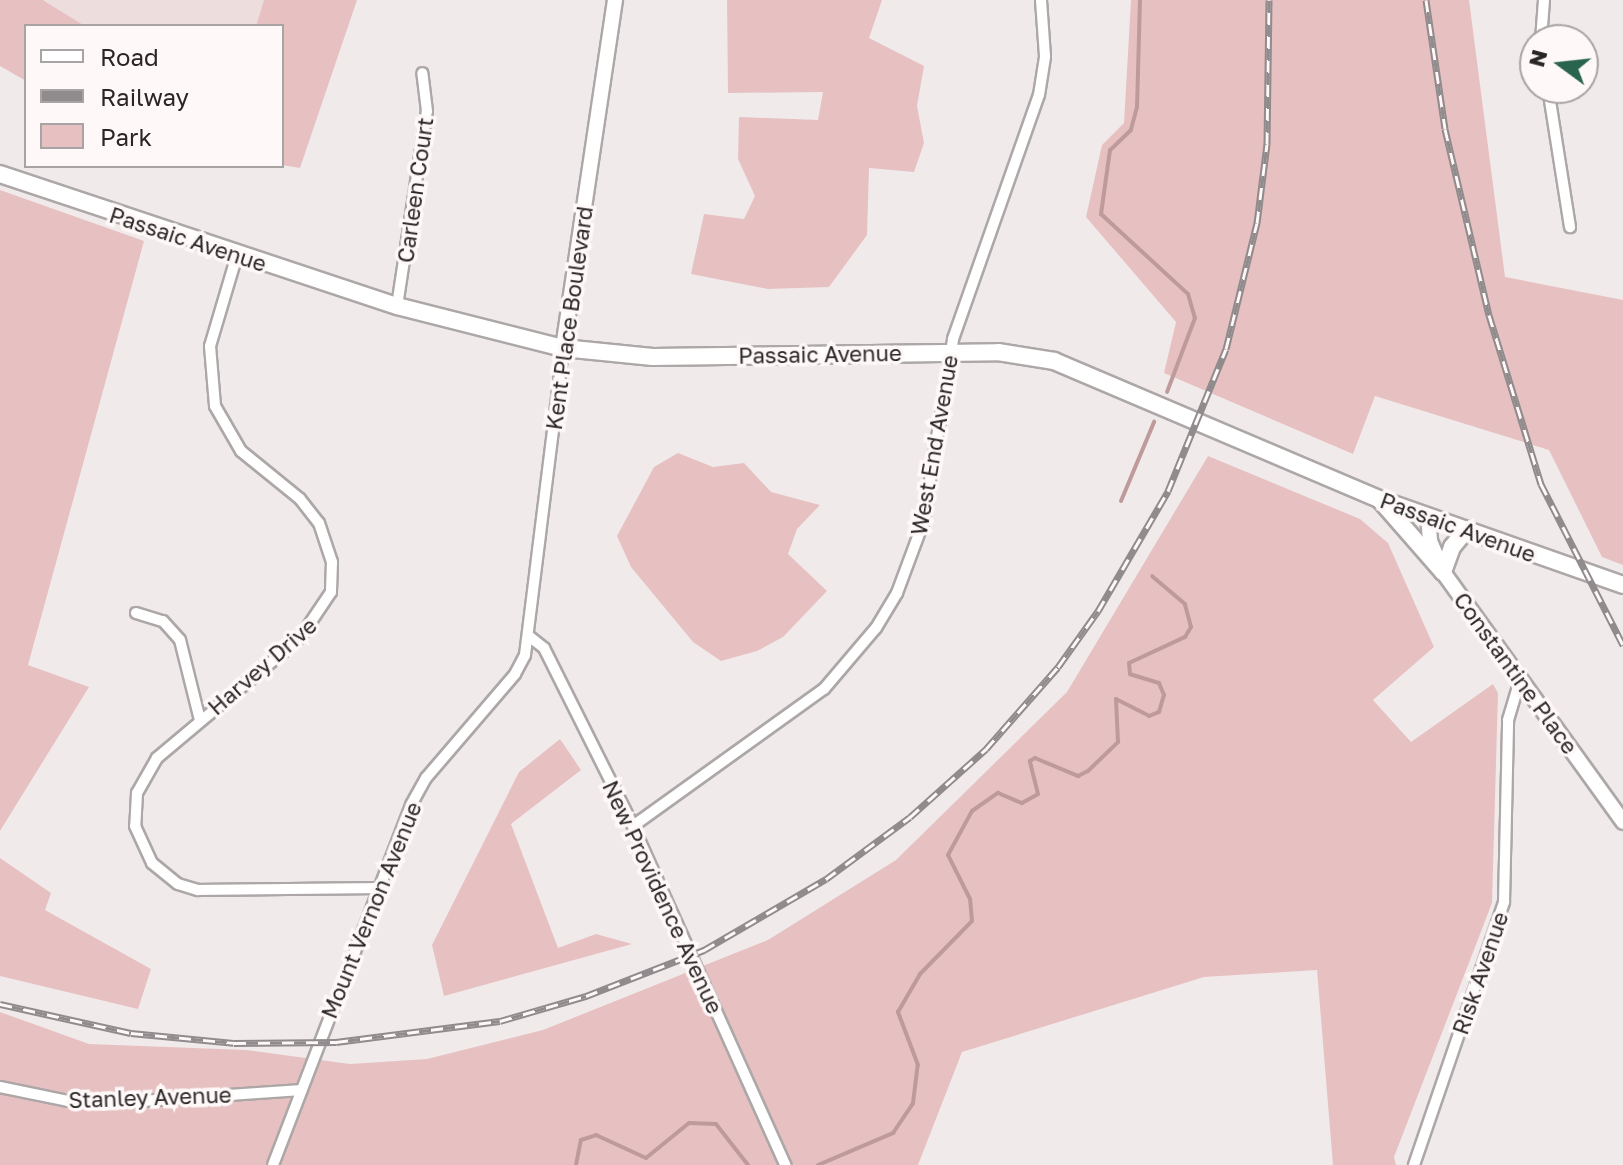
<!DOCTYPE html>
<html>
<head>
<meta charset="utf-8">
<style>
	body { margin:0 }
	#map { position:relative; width:1623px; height:1165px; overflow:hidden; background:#f1eaeb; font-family:"Golos Text",sans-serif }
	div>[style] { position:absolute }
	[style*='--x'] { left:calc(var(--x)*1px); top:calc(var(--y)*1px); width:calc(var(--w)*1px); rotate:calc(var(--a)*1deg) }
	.built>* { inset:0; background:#eddddd }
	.green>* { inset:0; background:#e7c1c2 }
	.stream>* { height:4px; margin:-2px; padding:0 2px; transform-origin:2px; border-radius:2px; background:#bf9a9b }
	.roads { filter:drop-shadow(2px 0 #ada7a7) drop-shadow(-2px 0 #ada7a7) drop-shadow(0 2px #ada7a7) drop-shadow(0 -2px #ada7a7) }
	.street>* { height:10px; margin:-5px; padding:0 5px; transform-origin:5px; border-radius:5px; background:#fff }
	.secondary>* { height:14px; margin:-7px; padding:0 7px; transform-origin:7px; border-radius:7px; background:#fff }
	.primary>* { height:16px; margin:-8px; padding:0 8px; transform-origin:8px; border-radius:8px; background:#fff }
	.rail>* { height:7px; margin-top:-3.5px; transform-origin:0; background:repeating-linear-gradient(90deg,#fff8f8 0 12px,#908b8c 0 24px); box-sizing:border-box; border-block:2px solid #908b8c }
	span { translate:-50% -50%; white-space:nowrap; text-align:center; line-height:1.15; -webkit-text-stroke:7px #fff8f8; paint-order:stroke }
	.street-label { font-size:22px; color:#292626 }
	.legend { position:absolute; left:24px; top:24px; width:260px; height:144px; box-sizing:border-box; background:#fff8f8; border:2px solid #a9a4a4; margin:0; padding:10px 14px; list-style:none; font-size:24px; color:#292626 }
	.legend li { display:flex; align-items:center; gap:16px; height:40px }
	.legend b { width:40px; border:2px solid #a9a4a4 }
	.north { position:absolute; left:1519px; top:24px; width:80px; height:80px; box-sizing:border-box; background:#fff8f8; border:2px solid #a9a4a4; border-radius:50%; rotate:285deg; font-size:22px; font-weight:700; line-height:32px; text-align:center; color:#292626 }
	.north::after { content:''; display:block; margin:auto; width:28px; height:36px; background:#29644e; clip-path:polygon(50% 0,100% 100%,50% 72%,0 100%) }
</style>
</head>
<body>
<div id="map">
	<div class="built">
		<i style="clip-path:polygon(44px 0,264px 0,256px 26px,85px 26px)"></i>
	</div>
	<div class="green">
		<i style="clip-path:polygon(0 0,43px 0,85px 26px,26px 26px,26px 81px,0 66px)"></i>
		<i style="clip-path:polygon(264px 0,357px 0,300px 168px,282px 165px,282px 26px,256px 26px)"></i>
		<i style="clip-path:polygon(727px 0,882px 0,869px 38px,924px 66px,917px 106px,924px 143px,914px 172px,869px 168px,867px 235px,829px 287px,768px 289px,691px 274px,704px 214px,744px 219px,755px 196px,738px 159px,739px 117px,818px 120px,823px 92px,728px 93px)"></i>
		<i style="clip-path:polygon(1131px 0,1469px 0,1505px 277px,1623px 300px,1623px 565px,1602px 557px,1549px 450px,1375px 396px,1353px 454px,1164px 373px,1176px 322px,1086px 217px,1102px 145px,1124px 123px)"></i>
		<i style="clip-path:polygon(0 190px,144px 241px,28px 665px,89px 687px,0 831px)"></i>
		<i style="clip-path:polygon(678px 453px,713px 467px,744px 463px,771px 492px,820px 505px,797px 529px,788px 554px,827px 591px,783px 637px,757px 651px,721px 661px,693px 642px,631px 567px,617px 536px,654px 467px)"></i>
		<i style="clip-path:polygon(1208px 456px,1360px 519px,1388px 543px,1434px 647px,1373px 700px,1411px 742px,1493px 684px,1498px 693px,1492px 903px,1394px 1157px,1396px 1165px,1333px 1165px,1317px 970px,1204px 977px,962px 1052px,918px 1165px,0 1165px,0 1012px,89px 1044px,246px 1050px,350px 1064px,427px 1059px,543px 1030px,768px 940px,896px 860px,1067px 692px)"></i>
		<i style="clip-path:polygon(560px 739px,581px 770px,511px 824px,558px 948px,596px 934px,632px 944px,444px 996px,432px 945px,519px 772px)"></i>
		<i style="clip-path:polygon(0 858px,51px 893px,45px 910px,151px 969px,138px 1009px,0 976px)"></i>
	</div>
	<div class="stream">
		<i style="--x:1140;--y:0;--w:107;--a:91.6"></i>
		<i style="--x:1137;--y:107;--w:24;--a:105"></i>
		<i style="--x:1131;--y:130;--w:29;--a:136"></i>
		<i style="--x:1110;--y:150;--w:65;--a:98"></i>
		<i style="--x:1101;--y:214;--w:118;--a:42.6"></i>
		<i style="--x:1188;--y:294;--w:25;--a:74"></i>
		<i style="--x:1195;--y:318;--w:79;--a:110.7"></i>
		<i style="--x:1121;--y:501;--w:86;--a:-67.3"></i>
		<i style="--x:576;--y:1165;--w:25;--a:-79"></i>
		<i style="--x:581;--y:1140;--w:16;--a:-18"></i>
		<i style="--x:596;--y:1135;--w:55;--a:24.7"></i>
		<i style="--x:646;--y:1158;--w:55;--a:-39.1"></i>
		<i style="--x:689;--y:1123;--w:27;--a:2"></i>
		<i style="--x:716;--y:1124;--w:52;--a:52"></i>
		<i style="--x:818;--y:1165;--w:82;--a:-23.1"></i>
		<i style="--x:893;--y:1133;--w:36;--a:-56"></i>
		<i style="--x:913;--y:1103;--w:38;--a:-83"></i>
		<i style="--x:918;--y:1065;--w:57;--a:-110.7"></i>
		<i style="--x:898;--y:1012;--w:44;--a:-59.9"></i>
		<i style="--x:920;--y:974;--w:74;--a:-45.5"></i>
		<i style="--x:972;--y:921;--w:22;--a:-95"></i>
		<i style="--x:970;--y:899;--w:49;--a:-116.6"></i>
		<i style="--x:948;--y:855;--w:50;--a:-61.4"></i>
		<i style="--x:972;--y:811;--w:32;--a:-35"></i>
		<i style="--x:998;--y:793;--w:26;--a:23"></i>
		<i style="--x:1022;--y:803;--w:18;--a:-29"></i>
		<i style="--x:1038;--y:794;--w:34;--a:-104"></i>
		<i style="--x:1030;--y:761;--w:6;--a:-31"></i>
		<i style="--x:1035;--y:758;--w:47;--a:22.7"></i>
		<i style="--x:1078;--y:776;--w:11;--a:-27"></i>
		<i style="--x:1088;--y:771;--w:42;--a:-44"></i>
		<i style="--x:1118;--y:742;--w:43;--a:-92.7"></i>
		<i style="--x:1116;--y:699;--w:37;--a:27"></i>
		<i style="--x:1149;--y:716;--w:11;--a:-22"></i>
		<i style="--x:1159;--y:712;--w:18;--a:-74"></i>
		<i style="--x:1164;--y:695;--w:13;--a:-113"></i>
		<i style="--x:1159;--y:683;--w:30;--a:-163"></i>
		<i style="--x:1130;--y:674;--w:11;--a:-95"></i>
		<i style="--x:1129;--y:663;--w:62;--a:-24.9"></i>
		<i style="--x:1185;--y:637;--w:12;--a:-59"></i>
		<i style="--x:1191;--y:627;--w:24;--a:-105"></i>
		<i style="--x:1185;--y:604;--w:43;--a:-139.7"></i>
	</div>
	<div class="roads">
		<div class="street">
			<i style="--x:1541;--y:40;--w:40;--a:-85.7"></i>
			<i style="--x:1548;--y:88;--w:141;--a:81"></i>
			<i style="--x:237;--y:255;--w:95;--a:106.5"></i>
			<i style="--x:210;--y:346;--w:60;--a:85.2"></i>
			<i style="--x:215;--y:406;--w:52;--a:60"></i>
			<i style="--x:241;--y:451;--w:76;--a:39.1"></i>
			<i style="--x:300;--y:499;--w:31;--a:52"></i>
			<i style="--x:319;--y:523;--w:41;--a:71.6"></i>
			<i style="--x:332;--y:562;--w:30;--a:92"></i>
			<i style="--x:331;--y:592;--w:55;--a:124"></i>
			<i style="--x:300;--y:638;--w:187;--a:140"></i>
			<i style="--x:157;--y:758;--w:40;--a:119.7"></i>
			<i style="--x:137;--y:793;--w:33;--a:93"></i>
			<i style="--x:135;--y:826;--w:41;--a:65.3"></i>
			<i style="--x:152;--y:863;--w:33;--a:39"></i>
			<i style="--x:178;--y:884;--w:21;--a:17"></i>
			<i style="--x:198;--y:890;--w:180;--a:-0.6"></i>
			<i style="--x:397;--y:306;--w:197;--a:-81.3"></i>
			<i style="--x:427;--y:111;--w:38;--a:-97"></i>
			<i style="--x:136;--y:613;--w:28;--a:17"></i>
			<i style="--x:163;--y:621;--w:25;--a:48"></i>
			<i style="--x:180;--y:640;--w:82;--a:76"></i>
			<i style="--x:530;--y:637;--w:18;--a:38"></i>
			<i style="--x:544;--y:648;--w:199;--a:63.4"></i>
			<i style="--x:633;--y:826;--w:372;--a:65.8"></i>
			<i style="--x:633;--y:826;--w:235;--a:-35.7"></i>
			<i style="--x:824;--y:689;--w:80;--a:-49.6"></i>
			<i style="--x:876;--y:628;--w:41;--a:-59"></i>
			<i style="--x:897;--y:593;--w:75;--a:-69.6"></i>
			<i style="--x:923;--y:523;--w:186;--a:-80.7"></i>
			<i style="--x:953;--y:339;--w:259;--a:-70.6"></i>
			<i style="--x:1039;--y:95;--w:39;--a:-81"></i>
			<i style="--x:1045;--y:56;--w:56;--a:-94.1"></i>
			<i style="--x:0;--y:1087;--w:69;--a:11.6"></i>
			<i style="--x:68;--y:1101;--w:59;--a:1"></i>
			<i style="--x:127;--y:1102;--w:175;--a:-3.9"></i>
			<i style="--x:273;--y:1165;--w:386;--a:-69"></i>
			<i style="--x:411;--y:805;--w:31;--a:-61"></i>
			<i style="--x:426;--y:778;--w:137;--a:-49.4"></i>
			<i style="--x:515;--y:674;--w:21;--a:-62"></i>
			<i style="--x:525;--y:655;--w:309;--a:-82.9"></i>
			<i style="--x:1414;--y:1165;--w:278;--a:-71.1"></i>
			<i style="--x:1504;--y:902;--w:182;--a:-88.7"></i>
			<i style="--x:1508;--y:720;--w:42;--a:-73.3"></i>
		</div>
		<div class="secondary">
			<i style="--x:563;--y:348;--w:352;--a:-81.5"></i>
			<i style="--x:1428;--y:517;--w:24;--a:85"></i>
			<i style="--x:1430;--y:541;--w:34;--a:67"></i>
			<i style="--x:1443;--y:572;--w:308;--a:54.2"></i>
		</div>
		<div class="primary">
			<i style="--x:0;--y:174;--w:418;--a:18.4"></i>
			<i style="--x:397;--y:306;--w:171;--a:14.2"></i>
			<i style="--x:563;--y:348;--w:90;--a:5.7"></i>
			<i style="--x:653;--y:357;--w:345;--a:-0.8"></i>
			<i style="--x:998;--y:352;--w:57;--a:9.1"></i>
			<i style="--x:1054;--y:361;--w:353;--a:23"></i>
			<i style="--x:1379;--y:499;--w:259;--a:19.4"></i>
			<i style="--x:1381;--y:501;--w:94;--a:48.9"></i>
			<i style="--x:1443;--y:572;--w:27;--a:-70"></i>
			<i style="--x:1452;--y:547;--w:23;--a:-50"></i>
		</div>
	</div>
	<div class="rail">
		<i style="--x:1426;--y:0;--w:130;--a:81.6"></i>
		<i style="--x:1445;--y:129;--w:191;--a:76.7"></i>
		<i style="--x:1489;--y:315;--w:177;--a:72.9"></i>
		<i style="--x:1541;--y:484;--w:181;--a:63"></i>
		<i style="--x:0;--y:1004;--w:134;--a:12.5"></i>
		<i style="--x:131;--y:1033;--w:103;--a:5.5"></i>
		<i style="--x:234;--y:1043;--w:102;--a:-0.6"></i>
		<i style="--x:336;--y:1042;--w:165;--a:-7.3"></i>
		<i style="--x:500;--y:1021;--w:90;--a:-16.2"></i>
		<i style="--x:586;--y:996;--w:127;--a:-21.3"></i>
		<i style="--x:704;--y:950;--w:141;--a:-30.2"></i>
		<i style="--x:826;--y:879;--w:104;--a:-36.4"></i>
		<i style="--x:910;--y:817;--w:102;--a:-41.8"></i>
		<i style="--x:986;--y:749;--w:109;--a:-48.7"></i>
		<i style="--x:1058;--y:667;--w:69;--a:-54.5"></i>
		<i style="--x:1098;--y:611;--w:139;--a:-59.7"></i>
		<i style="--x:1168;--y:491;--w:153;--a:-67.8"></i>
		<i style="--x:1226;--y:349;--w:130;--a:-76.2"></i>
		<i style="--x:1257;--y:223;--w:80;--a:-82.8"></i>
		<i style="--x:1267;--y:144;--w:144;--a:-89.2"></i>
	</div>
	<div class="street-label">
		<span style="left:415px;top:190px;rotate:-82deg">Carleen Court</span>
		<span style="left:188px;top:239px;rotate:18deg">Passaic Avenue</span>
		<span style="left:569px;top:318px;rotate:-82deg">Kent Place Boulevard</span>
		<span style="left:820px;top:354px;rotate:-1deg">Passaic Avenue</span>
		<span style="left:934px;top:445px;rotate:-80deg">West End Avenue</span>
		<span style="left:1458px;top:527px;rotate:20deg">Passaic Avenue</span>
		<span style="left:262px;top:666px;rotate:-41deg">Harvey Drive</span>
		<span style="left:1516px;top:673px;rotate:54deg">Constantine Place</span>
		<span style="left:663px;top:897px;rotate:65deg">New Providence Avenue</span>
		<span style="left:371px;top:910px;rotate:-68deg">Mount Vernon Avenue</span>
		<span style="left:1480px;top:973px;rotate:-71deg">Risk Avenue</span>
		<span style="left:150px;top:1097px;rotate:-2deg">Stanley Avenue</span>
	</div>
	<ul class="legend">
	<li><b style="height:10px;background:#fff"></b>Road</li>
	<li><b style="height:10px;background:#908b8c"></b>Railway</li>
	<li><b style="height:22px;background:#e7c1c2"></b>Park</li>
	</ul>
	<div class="north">N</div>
</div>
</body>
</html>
